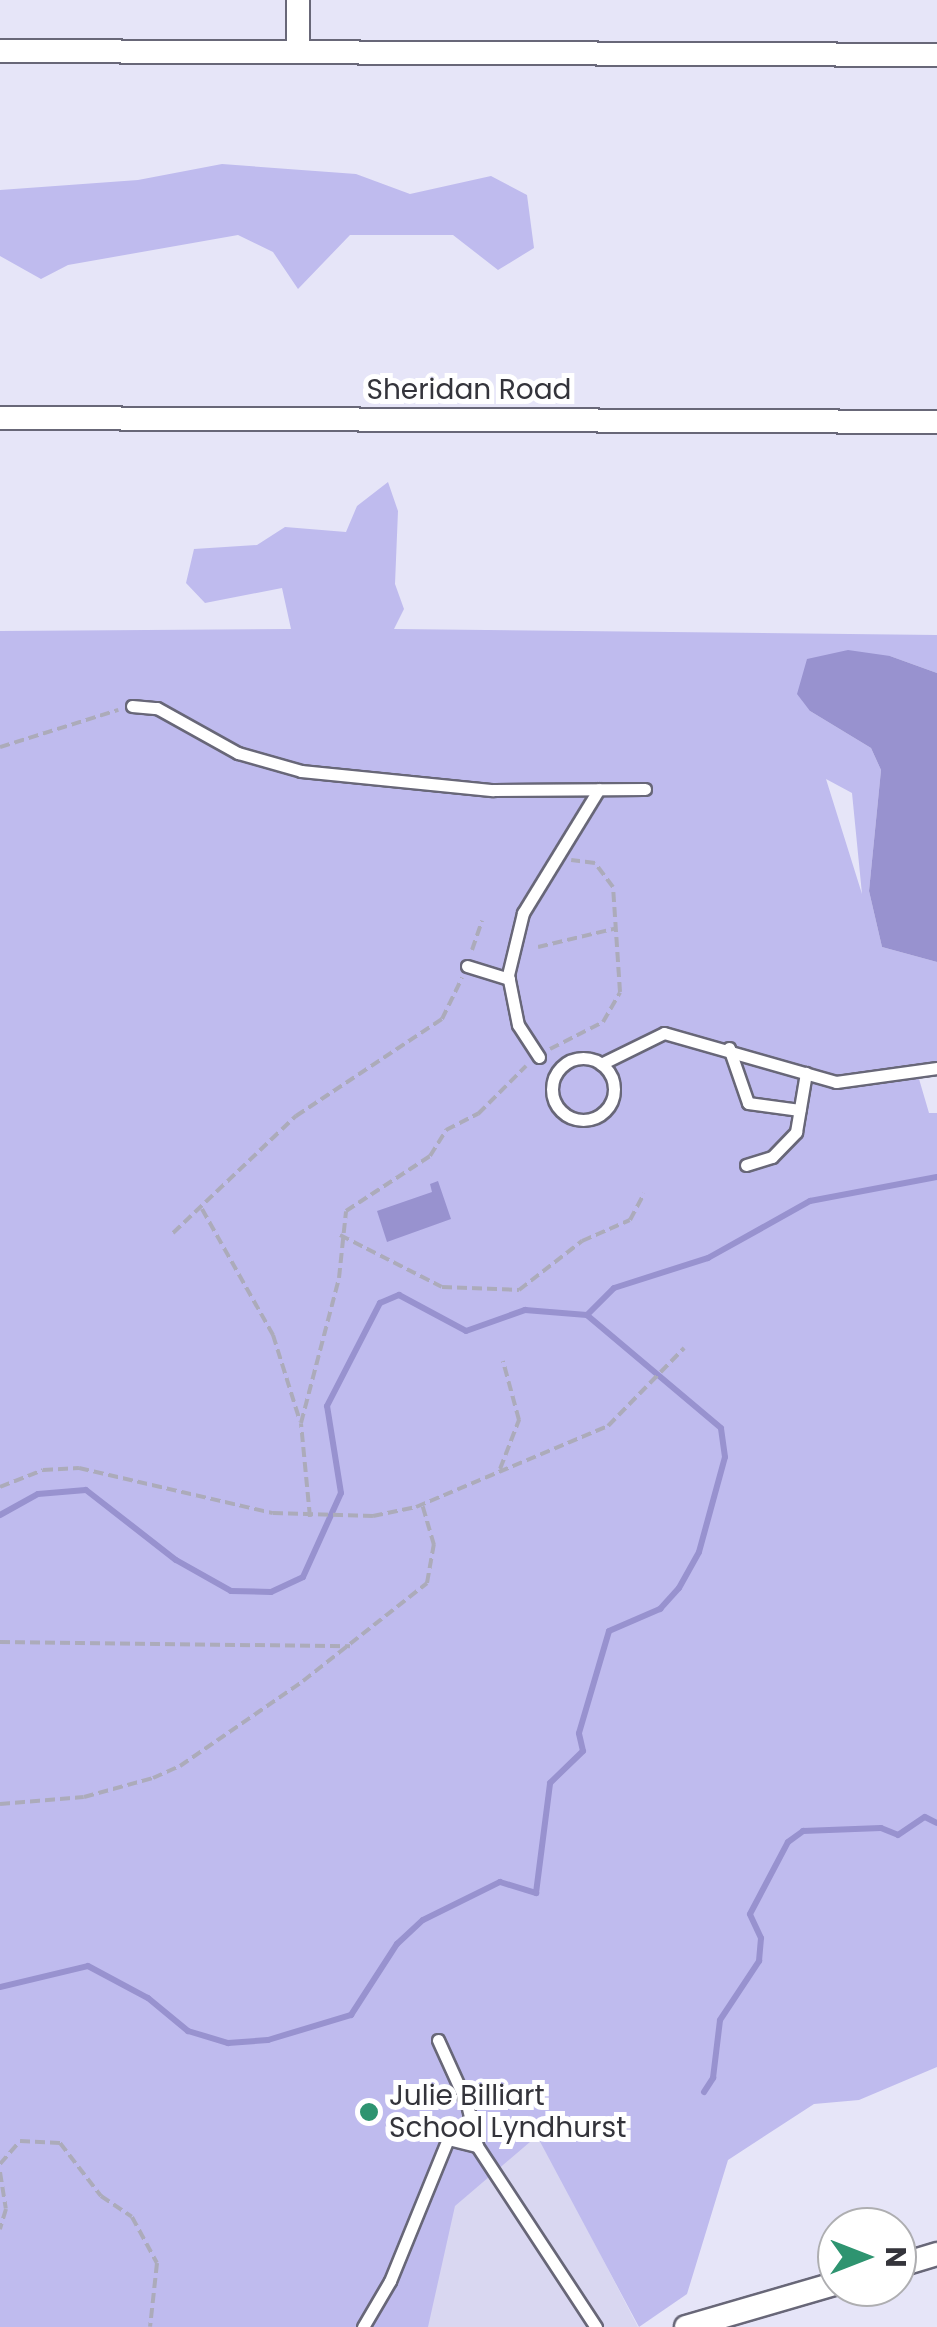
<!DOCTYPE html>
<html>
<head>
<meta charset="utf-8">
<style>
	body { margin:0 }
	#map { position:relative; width:937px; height:2327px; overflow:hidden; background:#e6e5f8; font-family:Poppins,sans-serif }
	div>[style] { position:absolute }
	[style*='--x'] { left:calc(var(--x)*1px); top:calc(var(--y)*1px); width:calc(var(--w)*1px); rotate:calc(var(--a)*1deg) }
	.built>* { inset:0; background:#d9d7f1 }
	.green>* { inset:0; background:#bfbbee }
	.water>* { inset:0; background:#9892cf }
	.stream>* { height:6px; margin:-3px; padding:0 3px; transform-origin:3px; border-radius:3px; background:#9892cf }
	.path>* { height:4px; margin-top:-2px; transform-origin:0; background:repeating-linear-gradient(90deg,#acabba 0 10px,transparent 0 15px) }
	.roads { filter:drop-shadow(2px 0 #686778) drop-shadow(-2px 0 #686778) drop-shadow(0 2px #686778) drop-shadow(0 -2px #686778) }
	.lane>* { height:11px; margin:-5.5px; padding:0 5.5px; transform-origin:5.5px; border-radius:5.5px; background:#fff }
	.lane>.ring { margin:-5.5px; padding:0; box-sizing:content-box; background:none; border:11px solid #fff; border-radius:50% }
	.street>* { height:22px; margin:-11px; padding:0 11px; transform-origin:11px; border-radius:11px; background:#fff }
	.dots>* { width:28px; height:28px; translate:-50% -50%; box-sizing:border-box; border:5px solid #fff; border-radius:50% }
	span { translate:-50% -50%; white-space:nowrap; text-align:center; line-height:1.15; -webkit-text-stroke:10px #fff; paint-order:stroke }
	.street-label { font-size:28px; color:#34343b }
	.poi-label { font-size:28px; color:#34343b }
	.left { translate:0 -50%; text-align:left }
	.north { position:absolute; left:817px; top:2207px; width:100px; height:100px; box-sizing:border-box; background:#fff; border:2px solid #aeaeb1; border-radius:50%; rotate:90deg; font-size:28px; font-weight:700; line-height:40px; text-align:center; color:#34343b }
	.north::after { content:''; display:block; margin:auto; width:35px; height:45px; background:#2e9470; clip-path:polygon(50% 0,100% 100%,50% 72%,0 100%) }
</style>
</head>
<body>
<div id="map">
	<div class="built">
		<i style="clip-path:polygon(457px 1977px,638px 2327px,177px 2327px)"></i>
	</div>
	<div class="green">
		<i style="clip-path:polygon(222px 164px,356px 174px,410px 194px,491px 176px,527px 195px,534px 248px,498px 270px,453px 235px,350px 235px,298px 289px,273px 252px,238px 235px,68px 265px,41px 279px,0 256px,0 190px,138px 180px)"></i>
		<i style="clip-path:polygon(evenodd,388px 482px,398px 511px,395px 584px,404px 609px,394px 629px,937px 635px,937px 673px,890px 656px,810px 711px,871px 748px,881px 770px,869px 891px,882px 947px,937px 962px,937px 1068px,917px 1072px,929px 1113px,937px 1113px,937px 2067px,859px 2100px,814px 2104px,728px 2160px,687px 2294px,639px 2327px,537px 2136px,455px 2206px,428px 2327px,0 2327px,0 631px,291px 629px,282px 588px,205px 603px,186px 583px,194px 549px,257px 545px,285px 527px,346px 532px,357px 506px,388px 482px,826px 779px,852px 793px,862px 894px,826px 779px)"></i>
	</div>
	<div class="water">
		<i style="clip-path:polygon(848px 650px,890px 656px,937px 673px,937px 962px,882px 947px,869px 891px,881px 770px,871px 748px,810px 711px,797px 694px,807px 659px)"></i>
		<i style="clip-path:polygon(438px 1181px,451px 1219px,387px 1242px,377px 1211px,432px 1192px,430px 1184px)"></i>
	</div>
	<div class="stream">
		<i style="--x:0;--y:1515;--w:43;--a:-28.9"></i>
		<i style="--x:38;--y:1494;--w:48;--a:-4.8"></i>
		<i style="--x:86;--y:1490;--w:114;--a:37.9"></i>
		<i style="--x:176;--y:1560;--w:63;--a:29.4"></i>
		<i style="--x:231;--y:1591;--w:40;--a:1.4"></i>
		<i style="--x:271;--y:1592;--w:35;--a:-25"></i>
		<i style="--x:303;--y:1577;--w:92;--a:-65.7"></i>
		<i style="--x:341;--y:1493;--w:88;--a:-99.1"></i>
		<i style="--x:327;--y:1406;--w:116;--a:-62.8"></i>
		<i style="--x:380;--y:1303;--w:21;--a:-23"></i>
		<i style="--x:399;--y:1295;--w:76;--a:28.2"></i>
		<i style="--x:466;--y:1331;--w:63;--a:-19.6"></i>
		<i style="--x:525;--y:1310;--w:62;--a:4.6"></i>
		<i style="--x:0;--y:1987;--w:90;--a:-13.4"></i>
		<i style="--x:88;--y:1966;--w:68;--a:28.1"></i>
		<i style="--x:148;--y:1998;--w:52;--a:39.5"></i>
		<i style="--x:188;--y:2031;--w:42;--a:16.7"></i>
		<i style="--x:228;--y:2043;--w:40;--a:-4.3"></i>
		<i style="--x:268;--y:2040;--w:87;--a:-16.8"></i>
		<i style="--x:351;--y:2015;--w:85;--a:-57.1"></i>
		<i style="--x:397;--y:1944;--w:35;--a:-43"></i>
		<i style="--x:423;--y:1920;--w:86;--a:-26.3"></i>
		<i style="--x:500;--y:1882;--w:38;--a:17"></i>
		<i style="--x:536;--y:1893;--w:111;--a:-82.7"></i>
		<i style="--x:550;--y:1783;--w:46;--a:-44.1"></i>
		<i style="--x:583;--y:1751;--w:18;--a:-103"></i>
		<i style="--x:579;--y:1733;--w:106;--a:-73.6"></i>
		<i style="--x:609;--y:1631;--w:56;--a:-23.3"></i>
		<i style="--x:660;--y:1609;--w:28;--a:-48"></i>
		<i style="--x:679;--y:1588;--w:41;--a:-60.9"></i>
		<i style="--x:699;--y:1552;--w:98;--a:-74.7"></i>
		<i style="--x:725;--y:1457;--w:29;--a:-98"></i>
		<i style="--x:721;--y:1428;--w:175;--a:-139.9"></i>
		<i style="--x:587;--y:1315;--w:38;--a:-45"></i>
		<i style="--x:614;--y:1288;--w:99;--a:-17.7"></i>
		<i style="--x:708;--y:1258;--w:117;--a:-29.2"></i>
		<i style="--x:810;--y:1201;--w:129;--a:-10.7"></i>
		<i style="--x:704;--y:2092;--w:17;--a:-57"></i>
		<i style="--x:713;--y:2078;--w:58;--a:-83.1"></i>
		<i style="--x:720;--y:2020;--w:71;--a:-56.5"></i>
		<i style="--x:759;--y:1961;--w:23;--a:-85"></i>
		<i style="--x:761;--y:1938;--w:26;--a:-115"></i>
		<i style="--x:750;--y:1914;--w:81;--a:-62.2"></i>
		<i style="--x:788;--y:1842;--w:19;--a:-36"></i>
		<i style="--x:803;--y:1831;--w:78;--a:-2.2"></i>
		<i style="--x:881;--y:1828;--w:18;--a:22"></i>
		<i style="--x:898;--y:1835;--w:32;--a:-34"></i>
		<i style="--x:925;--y:1817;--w:13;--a:27"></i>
	</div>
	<div class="path">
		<i style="--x:0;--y:747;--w:124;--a:-17.4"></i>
		<i style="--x:538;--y:947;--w:81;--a:-13.5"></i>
		<i style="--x:472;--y:950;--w:31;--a:-71"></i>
		<i style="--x:550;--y:1049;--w:59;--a:-27"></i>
		<i style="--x:603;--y:1022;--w:34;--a:-60"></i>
		<i style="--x:620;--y:992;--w:105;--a:-93.8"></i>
		<i style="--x:613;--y:887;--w:30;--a:-127"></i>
		<i style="--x:595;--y:863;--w:24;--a:-173"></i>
		<i style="--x:202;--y:1209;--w:145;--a:60.6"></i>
		<i style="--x:273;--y:1335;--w:90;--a:72.6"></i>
		<i style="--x:173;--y:1233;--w:170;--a:-43.6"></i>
		<i style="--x:296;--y:1116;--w:175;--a:-33.6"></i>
		<i style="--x:442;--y:1019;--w:46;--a:-64"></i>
		<i style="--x:340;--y:1235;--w:114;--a:27"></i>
		<i style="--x:442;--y:1287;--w:77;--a:2.2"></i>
		<i style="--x:519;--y:1290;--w:80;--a:-37.9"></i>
		<i style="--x:582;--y:1241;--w:52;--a:-23.6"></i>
		<i style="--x:630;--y:1220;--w:30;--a:-62"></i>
		<i style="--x:500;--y:1469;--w:53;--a:-68.8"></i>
		<i style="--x:519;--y:1420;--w:61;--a:-105.2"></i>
		<i style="--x:0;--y:1487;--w:46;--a:-21.6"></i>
		<i style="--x:43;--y:1470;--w:36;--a:-3"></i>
		<i style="--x:79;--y:1468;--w:199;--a:13.1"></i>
		<i style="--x:273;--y:1513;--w:100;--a:1.7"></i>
		<i style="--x:373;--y:1516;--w:44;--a:-11.8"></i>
		<i style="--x:416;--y:1507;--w:208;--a:-22.9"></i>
		<i style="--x:608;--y:1426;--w:109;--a:-45.7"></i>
		<i style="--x:310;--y:1517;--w:94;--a:-95.5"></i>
		<i style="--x:301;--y:1423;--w:150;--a:-75.3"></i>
		<i style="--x:339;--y:1278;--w:67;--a:-84"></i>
		<i style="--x:346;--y:1211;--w:100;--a:-33.2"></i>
		<i style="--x:430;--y:1156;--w:31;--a:-58"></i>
		<i style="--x:446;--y:1130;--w:36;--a:-27"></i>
		<i style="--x:478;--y:1114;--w:68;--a:-45"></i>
		<i style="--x:0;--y:1642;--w:350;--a:0.7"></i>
		<i style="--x:0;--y:1804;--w:84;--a:-4.8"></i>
		<i style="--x:84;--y:1797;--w:72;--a:-15.4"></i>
		<i style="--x:153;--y:1778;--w:30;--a:-24"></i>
		<i style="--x:180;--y:1766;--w:150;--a:-34.6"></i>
		<i style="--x:303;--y:1681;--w:158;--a:-38.3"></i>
		<i style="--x:427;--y:1583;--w:39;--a:-80"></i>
		<i style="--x:434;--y:1545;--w:43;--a:-106.3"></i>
		<i style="--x:0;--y:2164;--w:30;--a:-49"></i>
		<i style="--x:20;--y:2141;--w:40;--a:2.9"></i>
		<i style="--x:60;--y:2143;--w:67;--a:52.3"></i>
		<i style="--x:101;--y:2196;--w:37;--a:34"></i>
		<i style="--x:132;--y:2217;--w:52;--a:61.5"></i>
		<i style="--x:157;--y:2263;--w:64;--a:96.2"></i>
		<i style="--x:0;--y:2172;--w:37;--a:81"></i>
		<i style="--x:6;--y:2209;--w:21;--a:107"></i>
	</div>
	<div class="roads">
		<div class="lane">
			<i style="--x:132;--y:706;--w:25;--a:5"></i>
			<i style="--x:157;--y:708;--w:93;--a:29.1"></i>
			<i style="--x:238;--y:753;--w:66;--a:15.9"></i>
			<i style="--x:301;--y:771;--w:193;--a:5.7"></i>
			<i style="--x:493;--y:790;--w:152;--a:-0.4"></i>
			<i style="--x:467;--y:966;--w:44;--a:17.2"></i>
			<i style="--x:729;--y:1048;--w:58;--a:70.9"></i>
			<i style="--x:748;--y:1103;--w:52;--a:7.7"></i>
			<i style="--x:539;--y:1057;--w:38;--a:-123"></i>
			<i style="--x:518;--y:1025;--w:51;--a:-101.3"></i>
			<i style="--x:508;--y:975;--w:64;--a:-76.4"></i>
			<i style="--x:523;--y:913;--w:145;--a:-58.5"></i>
			<i class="ring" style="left:552px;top:1058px;width:51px;height:51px"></i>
			<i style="--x:601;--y:1064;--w:70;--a:-26.2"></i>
			<i style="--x:664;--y:1033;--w:179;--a:15.9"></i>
			<i style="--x:836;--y:1082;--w:102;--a:-7.9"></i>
			<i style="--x:746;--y:1165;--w:27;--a:-17"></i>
			<i style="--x:772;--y:1157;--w:35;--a:-46"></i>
			<i style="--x:796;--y:1132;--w:60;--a:-80.4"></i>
			<i style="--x:438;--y:2040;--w:70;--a:65.6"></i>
			<i style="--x:467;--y:2104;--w:43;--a:76.6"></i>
			<i style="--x:363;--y:2327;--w:53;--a:-59.6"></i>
			<i style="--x:390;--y:2281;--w:153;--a:-67.8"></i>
			<i style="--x:448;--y:2139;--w:30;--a:14"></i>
			<i style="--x:477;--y:2146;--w:217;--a:56.7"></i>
		</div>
		<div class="street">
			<i style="--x:298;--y:0;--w:52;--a:90"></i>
			<i style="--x:0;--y:51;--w:937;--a:0.24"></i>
			<i style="--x:0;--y:418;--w:937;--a:0.24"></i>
			<i style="--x:897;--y:2266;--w:42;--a:-16.7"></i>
			<i style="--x:686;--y:2327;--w:157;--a:-16.2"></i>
		</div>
	</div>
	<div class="dots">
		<i style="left:369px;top:2112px;background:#2e9470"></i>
	</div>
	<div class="street-label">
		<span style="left:469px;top:390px">Sheridan Road</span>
	</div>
	<div class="poi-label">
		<span class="left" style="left:389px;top:2112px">Julie Billiart<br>School Lyndhurst</span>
	</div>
	<div class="north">N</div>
</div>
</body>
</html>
